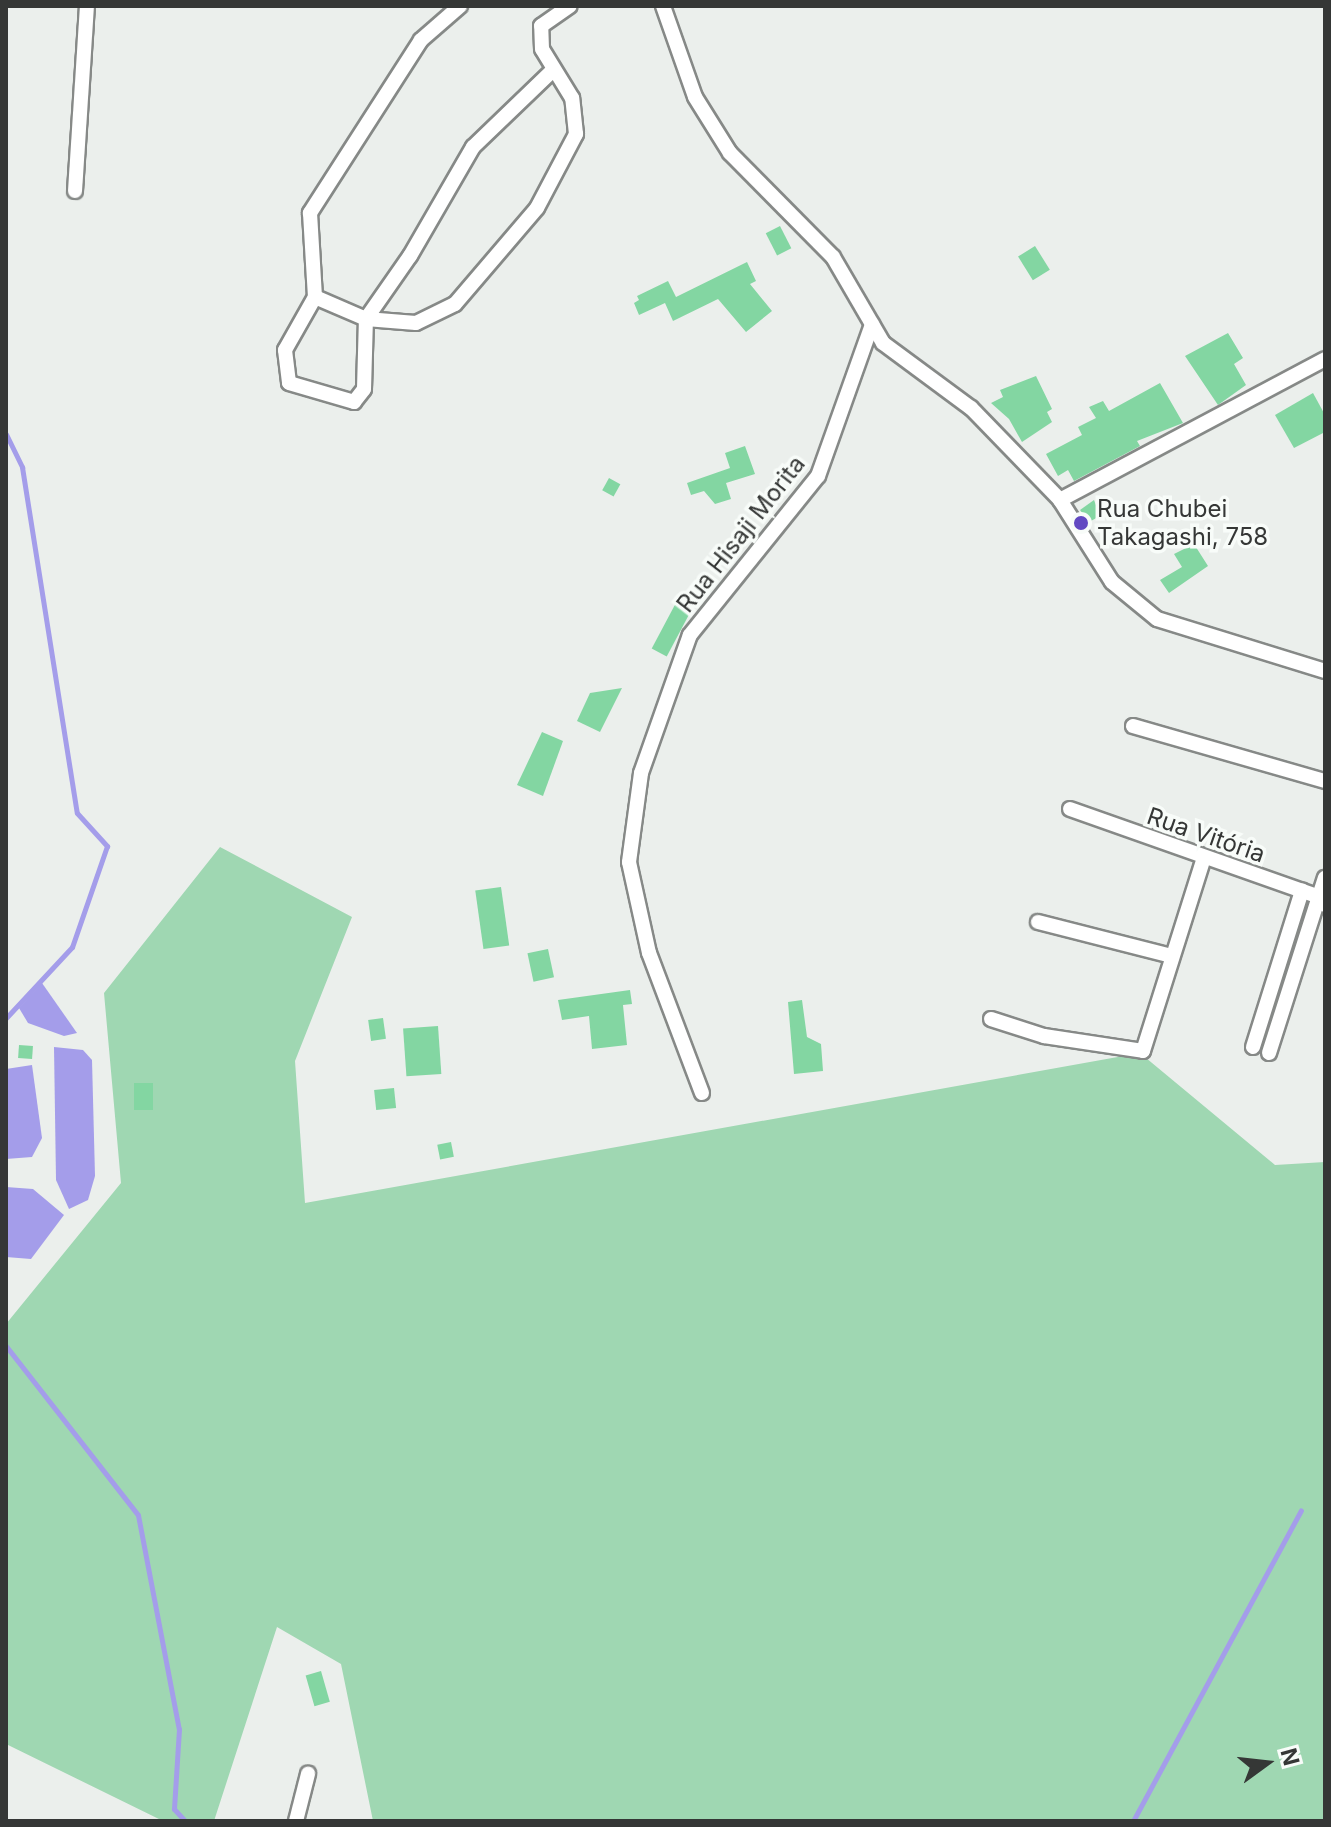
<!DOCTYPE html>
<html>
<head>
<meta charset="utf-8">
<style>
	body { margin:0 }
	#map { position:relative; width:1331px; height:1827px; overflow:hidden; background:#ebefec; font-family:Inter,sans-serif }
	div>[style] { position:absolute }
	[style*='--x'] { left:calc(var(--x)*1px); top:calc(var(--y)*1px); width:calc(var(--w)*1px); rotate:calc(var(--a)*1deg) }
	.green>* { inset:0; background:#9fd7b2 }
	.water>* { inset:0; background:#a49dea }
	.stream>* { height:5px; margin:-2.5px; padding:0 2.5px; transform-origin:2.5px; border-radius:2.5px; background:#a49dea }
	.building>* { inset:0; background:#83d6a2; transform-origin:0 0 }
	.roads { filter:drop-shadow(2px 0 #868987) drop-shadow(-2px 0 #868987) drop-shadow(0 2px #868987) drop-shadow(0 -2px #868987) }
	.street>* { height:14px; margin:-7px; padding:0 7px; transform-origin:7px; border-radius:7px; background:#fff }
	.dots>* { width:22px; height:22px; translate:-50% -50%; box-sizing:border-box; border:4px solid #f8fcf9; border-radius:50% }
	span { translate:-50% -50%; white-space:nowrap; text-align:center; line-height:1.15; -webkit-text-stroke:7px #f8fcf9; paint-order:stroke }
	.poi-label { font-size:24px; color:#353736 }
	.left { translate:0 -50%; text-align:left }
	.street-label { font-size:24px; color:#353736 }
	.frame { position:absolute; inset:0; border:8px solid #353736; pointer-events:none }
	.north { position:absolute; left:1227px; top:1723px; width:80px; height:80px; -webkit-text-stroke:6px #f8fcf9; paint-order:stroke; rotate:75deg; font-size:22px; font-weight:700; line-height:32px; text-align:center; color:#353736 }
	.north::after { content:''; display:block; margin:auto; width:28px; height:36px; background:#353736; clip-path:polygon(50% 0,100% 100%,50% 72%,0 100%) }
</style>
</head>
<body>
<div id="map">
	<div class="green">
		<i style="clip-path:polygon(220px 847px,352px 917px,295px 1061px,305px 1203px,1140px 1053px,1275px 1165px,1325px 1162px,1325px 1821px,373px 1821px,341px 1664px,277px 1627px,214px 1821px,163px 1821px,6px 1744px,6px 1324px,121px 1183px,104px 993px)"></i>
	</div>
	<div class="water">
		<i style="clip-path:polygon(42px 983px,77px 1033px,64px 1036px,28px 1023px,19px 1008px)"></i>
		<i style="clip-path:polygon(54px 1047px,83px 1050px,92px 1060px,95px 1176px,88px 1200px,69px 1209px,56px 1180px)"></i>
		<i style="clip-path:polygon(32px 1065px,42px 1138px,32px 1157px,6px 1159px,6px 1069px)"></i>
		<i style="clip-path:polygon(6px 1187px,33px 1189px,64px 1215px,31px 1259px,6px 1257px)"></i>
	</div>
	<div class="stream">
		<i style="--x:6;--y:434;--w:37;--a:64"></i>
		<i style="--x:22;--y:467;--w:350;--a:81"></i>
		<i style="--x:77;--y:813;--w:45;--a:47.7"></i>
		<i style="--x:107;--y:846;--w:107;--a:109.1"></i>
		<i style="--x:72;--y:947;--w:97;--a:132.9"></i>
		<i style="--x:6;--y:1346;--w:214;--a:52"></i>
		<i style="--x:138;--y:1515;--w:218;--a:79.2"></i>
		<i style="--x:179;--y:1729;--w:80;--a:93.6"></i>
		<i style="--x:174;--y:1809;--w:16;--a:47"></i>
		<i style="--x:1133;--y:1821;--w:353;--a:-61.6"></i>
	</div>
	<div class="building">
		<i style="left:780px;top:226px;width:25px;height:16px;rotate:63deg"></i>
		<i style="left:1035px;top:246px;width:28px;height:20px;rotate:58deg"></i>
		<i style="clip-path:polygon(747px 262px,756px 281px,750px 284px,772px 311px,746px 332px,718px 299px,673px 321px,665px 303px,639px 315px,634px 303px,639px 300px,637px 296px,668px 281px,676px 297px)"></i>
		<i style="clip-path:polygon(1228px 333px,1243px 358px,1234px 364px,1246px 385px,1218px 405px,1185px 356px)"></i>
		<i style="clip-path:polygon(1036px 376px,1052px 409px,1047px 412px,1052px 422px,1022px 442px,1009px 419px,991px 403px,1003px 397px,1000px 390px)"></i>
		<i style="clip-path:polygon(1160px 383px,1183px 423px,1137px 441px,1140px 446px,1074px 481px,1068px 470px,1058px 476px,1046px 454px,1082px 435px,1078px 427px,1096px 418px,1089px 407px,1103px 401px,1109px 411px)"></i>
		<i style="clip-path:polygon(1313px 393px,1325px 415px,1325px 432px,1294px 448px,1275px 415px)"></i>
		<i style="clip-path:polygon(745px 446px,755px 474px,726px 483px,731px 499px,715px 504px,704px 491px,691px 495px,687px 483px,730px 468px,725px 453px)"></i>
		<i style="left:609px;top:478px;width:13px;height:14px;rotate:29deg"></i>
		<i style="clip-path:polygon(1094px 500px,1100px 516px,1089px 522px,1080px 510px)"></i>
		<i style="clip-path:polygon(1194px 544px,1208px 566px,1169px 593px,1160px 580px,1182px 567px,1174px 554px)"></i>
		<i style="left:678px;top:599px;width:17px;height:56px;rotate:28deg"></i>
		<i style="clip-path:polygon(622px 688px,600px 732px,577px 721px,590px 693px)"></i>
		<i style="clip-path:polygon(542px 732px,563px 741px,543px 796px,517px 785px)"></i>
		<i style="left:501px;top:887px;width:59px;height:26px;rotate:82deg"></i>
		<i style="left:548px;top:949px;width:29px;height:21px;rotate:78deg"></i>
		<i style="clip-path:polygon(630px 990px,632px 1004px,623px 1005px,627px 1045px,592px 1049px,589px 1016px,562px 1020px,558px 1000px)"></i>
		<i style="clip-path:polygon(802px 1000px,807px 1037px,821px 1044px,823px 1071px,794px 1074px,788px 1002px)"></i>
		<i style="left:383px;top:1018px;width:21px;height:15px;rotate:82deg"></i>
		<i style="left:438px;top:1026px;width:48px;height:35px;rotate:86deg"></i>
		<i style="left:19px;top:1045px;width:14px;height:13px;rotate:4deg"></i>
		<i style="left:134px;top:1083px;width:19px;height:27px"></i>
		<i style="left:394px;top:1088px;width:20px;height:20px;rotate:84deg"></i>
		<i style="left:451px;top:1142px;width:15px;height:14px;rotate:79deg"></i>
		<i style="left:321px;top:1671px;width:32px;height:16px;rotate:74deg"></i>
	</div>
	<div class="roads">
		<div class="street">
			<i style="--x:460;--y:6;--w:52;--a:138.9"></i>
			<i style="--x:421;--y:40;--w:206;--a:122.7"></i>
			<i style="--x:310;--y:213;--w:84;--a:86.6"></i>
			<i style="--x:315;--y:297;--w:56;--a:23.3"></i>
			<i style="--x:366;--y:319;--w:50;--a:4.6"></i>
			<i style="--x:416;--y:323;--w:43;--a:-26"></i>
			<i style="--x:455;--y:304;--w:126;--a:-49.5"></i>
			<i style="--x:537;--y:208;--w:84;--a:-62.2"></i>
			<i style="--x:576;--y:134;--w:36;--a:-96"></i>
			<i style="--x:572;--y:98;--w:57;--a:-121.5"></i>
			<i style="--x:542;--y:49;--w:23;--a:-92"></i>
			<i style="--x:541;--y:26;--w:35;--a:-35"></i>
			<i style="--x:663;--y:6;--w:96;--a:70.6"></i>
			<i style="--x:695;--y:97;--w:66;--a:58"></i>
			<i style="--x:730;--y:153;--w:146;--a:45.3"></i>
			<i style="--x:833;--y:257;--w:99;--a:59.8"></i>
			<i style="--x:883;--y:343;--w:109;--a:36.5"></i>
			<i style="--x:971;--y:408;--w:128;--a:45.9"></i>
			<i style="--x:1060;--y:500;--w:97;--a:57.6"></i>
			<i style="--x:1112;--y:582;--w:58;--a:39.4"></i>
			<i style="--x:1157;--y:619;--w:176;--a:17.2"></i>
			<i style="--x:75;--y:191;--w:185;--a:-86.3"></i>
			<i style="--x:315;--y:297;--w:61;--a:119.5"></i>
			<i style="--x:285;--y:350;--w:33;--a:83"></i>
			<i style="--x:289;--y:383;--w:68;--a:16.3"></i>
			<i style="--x:354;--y:402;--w:16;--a:-52"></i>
			<i style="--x:364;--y:389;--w:70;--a:-88.4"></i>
			<i style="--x:366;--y:319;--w:77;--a:-55.1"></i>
			<i style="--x:410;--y:256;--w:126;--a:-60"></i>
			<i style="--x:473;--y:147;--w:112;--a:-43.9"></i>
			<i style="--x:1060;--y:500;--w:300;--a:-28"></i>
			<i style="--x:1133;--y:726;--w:200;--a:16"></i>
			<i style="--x:1070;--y:809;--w:262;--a:19.4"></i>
			<i style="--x:1317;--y:896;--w:12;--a:48"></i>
			<i style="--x:1038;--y:922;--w:137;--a:14.3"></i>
			<i style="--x:991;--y:1019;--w:56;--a:17.8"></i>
			<i style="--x:1044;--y:1036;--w:100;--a:8.6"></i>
			<i style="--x:1143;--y:1051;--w:202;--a:-72.5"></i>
			<i style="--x:1253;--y:1047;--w:164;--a:-72.6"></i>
			<i style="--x:1269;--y:1053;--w:184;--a:-72.3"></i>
			<i style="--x:702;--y:1093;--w:150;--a:-110.7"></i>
			<i style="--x:649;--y:953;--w:93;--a:-102.4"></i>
			<i style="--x:629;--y:862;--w:90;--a:-82.3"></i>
			<i style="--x:641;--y:773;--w:146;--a:-70.5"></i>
			<i style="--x:690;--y:635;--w:204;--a:-51.2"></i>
			<i style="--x:818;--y:476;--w:161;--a:-70.4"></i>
			<i style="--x:296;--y:1821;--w:49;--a:-75.7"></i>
		</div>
	</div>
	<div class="dots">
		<i style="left:1081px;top:523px;background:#6249c2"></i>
	</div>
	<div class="poi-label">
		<span class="left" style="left:1097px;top:523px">Rua Chubei<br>Takagashi, 758</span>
	</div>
	<div class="street-label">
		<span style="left:741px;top:534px;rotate:-52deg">Rua Hisaji Morita</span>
		<span style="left:1206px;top:835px;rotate:19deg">Rua Vitória</span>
	</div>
	<div class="frame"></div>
	<div class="north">N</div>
</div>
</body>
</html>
